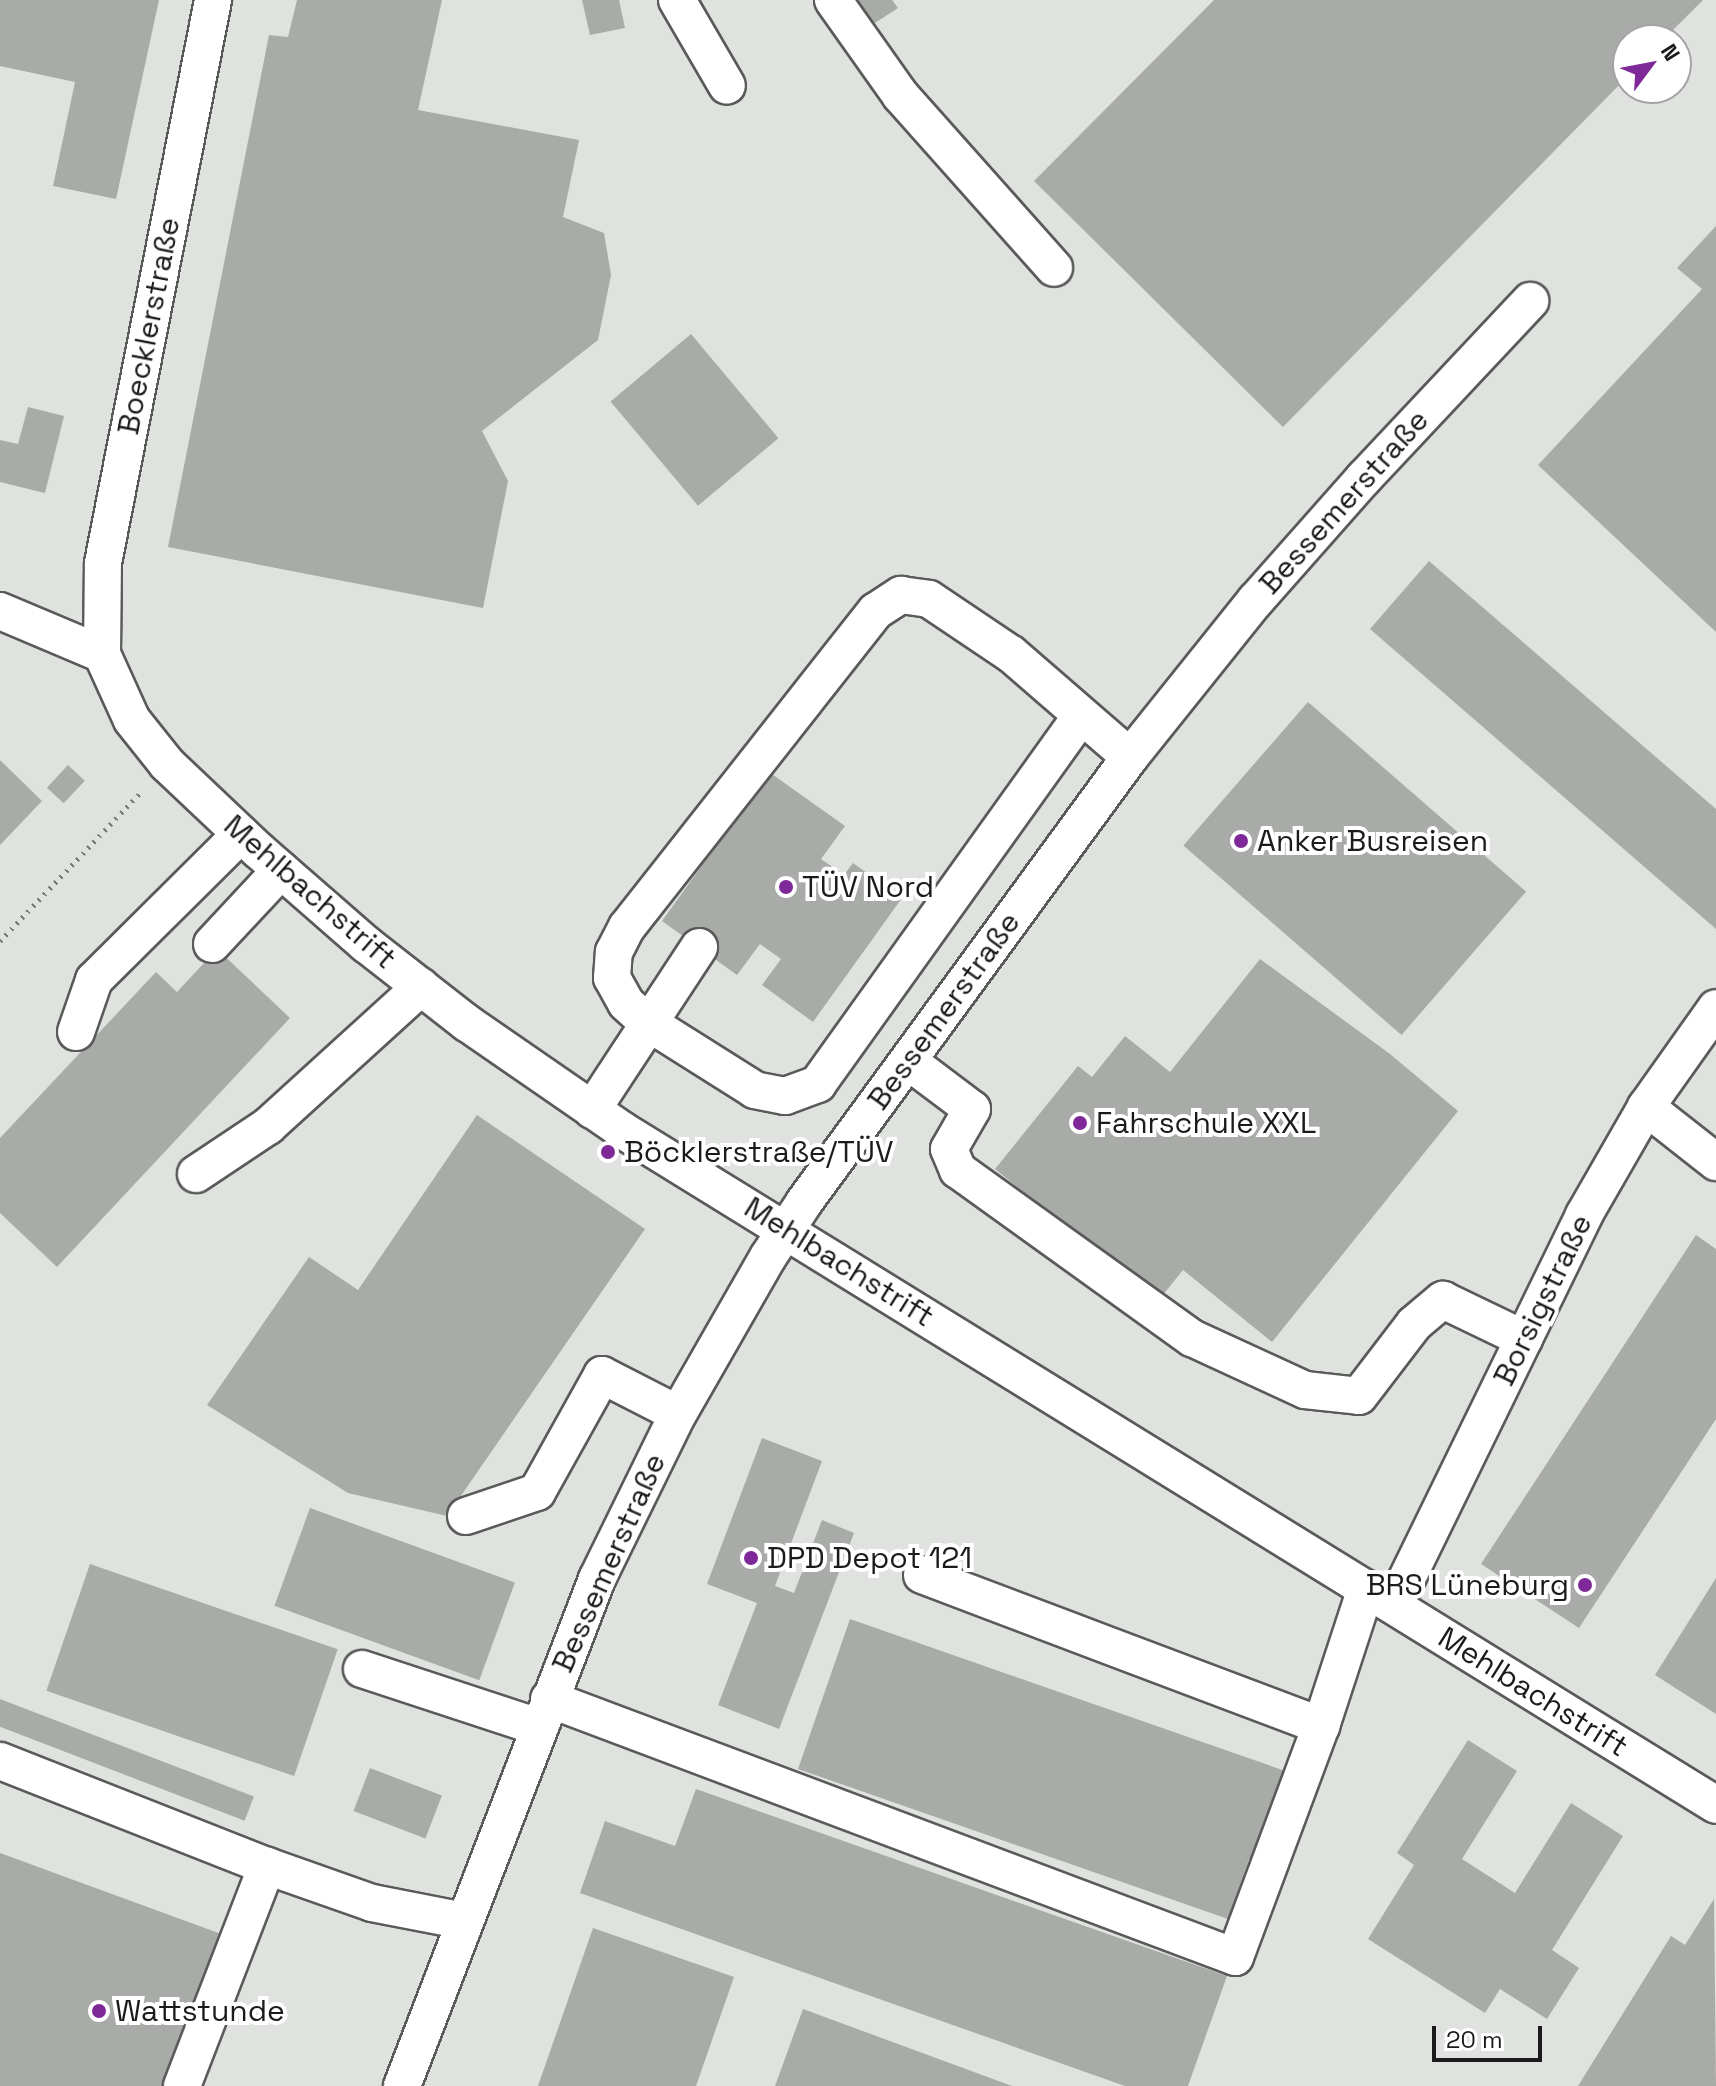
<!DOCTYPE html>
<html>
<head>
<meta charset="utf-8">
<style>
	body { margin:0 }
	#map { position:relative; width:1716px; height:2086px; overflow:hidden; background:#dfe2df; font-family:"Space Grotesk",sans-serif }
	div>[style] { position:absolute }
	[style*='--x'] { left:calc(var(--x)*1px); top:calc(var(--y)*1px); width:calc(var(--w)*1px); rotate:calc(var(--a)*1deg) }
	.building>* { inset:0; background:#a9aba8; transform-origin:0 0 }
	.path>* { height:5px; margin-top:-2.5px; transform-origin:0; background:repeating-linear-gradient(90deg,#797b79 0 2px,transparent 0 8px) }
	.roads { filter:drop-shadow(2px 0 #595b59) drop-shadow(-2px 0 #595b59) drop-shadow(0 2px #595b59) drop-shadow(0 -2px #595b59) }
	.minor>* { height:36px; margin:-18px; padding:0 18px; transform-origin:18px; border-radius:18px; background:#fff }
	.dots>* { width:22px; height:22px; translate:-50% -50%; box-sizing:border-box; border:4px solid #fff; border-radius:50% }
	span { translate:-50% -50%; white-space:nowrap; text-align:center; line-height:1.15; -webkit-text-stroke:8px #fff; paint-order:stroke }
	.street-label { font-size:30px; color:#1a1b1a }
	.poi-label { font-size:30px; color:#1a1b1a }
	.left { translate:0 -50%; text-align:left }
	.right { translate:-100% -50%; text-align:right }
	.north { position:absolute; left:1612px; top:24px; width:80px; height:80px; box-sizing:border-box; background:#fff; border:2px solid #a3a4a3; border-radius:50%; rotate:58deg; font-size:22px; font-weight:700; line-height:32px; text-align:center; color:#1a1b1a }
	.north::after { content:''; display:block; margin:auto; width:28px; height:36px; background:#7f2998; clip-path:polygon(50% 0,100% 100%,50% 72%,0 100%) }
	.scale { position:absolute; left:1432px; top:2026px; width:110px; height:36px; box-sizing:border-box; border:4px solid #1a1b1a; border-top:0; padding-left:10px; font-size:24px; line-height:28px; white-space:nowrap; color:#1a1b1a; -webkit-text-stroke:6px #fff; paint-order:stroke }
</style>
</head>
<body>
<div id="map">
	<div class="building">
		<i style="clip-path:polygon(0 0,159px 0,116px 199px,53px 186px,75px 82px,0 66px)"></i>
		<i style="clip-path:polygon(297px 0,442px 0,418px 110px,579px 140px,563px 217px,604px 233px,611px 275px,598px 340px,482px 431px,508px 481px,483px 608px,168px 547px,269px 35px,288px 37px)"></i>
		<i style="clip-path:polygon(582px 0,619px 0,625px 28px,590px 35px)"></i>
		<i style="clip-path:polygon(844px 0,892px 0,898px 8px,864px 30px)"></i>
		<i style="clip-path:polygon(1214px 0,1703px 0,1663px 40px,1628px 40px,1628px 76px,1283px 427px,1034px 181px)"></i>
		<i style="clip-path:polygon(1716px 226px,1716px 632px,1538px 465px,1702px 289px,1677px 268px)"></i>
		<i style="left:691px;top:334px;width:136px;height:105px;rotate:50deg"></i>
		<i style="clip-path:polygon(28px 407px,64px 416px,45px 493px,0 482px,0 440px,18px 444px)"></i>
		<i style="clip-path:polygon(1429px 561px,1716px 809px,1716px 929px,1370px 629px)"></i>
		<i style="left:1308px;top:702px;width:289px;height:190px;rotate:41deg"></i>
		<i style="clip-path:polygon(0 760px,42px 801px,0 845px)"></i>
		<i style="left:68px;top:765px;width:23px;height:31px;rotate:43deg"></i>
		<i style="clip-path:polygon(769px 772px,845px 826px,821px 859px,844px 875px,853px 863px,902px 898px,813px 1022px,762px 985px,781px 959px,760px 944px,737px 975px,662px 921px)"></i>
		<i style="clip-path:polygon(217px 949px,290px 1018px,57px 1267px,0 1213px,0 1138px,156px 972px,177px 992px)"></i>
		<i style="clip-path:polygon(1260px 959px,1390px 1054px,1458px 1111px,1272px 1342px,1183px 1270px,1158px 1301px,995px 1169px,1078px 1066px,1092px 1077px,1125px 1036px,1170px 1072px)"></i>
		<i style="clip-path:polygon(477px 1115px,645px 1229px,447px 1516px,348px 1493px,207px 1405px,309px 1257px,358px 1290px)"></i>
		<i style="clip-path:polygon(1696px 1235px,1716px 1249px,1716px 1419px,1579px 1628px,1481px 1564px)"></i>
		<i style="clip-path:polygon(762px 1438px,822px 1461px,775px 1586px,794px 1593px,822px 1520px,854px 1533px,779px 1729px,718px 1705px,757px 1603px,707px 1584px)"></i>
		<i style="left:310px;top:1508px;width:218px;height:104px;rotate:20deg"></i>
		<i style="left:90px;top:1564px;width:262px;height:134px;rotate:19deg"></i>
		<i style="clip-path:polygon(1716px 1578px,1716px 1714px,1655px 1675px)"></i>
		<i style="clip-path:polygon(850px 1619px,1291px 1773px,1259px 1863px,1249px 1859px,1228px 1919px,798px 1769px)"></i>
		<i style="left:0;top:1699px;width:272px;height:26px;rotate:21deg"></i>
		<i style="clip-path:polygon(1468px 1740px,1517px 1771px,1462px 1859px,1515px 1893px,1571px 1803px,1623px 1836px,1552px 1950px,1579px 1968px,1547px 2019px,1500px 1989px,1485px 2013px,1368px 1939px,1414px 1865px,1397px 1853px)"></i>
		<i style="left:370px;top:1768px;width:77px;height:46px;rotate:21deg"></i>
		<i style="clip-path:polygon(696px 1789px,1227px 1976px,1188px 2086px,1125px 2086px,580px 1893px,605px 1821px,675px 1846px)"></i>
		<i style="clip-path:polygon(0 1853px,224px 1935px,170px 2086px,0 2086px)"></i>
		<i style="clip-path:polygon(1714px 1899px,1716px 2086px,1578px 2086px,1671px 1936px,1685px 1945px)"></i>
		<i style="clip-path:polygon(593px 1928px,734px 1977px,696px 2086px,538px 2086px)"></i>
		<i style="clip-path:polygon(803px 2009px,1012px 2086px,775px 2086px)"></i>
	</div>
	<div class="path">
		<i style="--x:0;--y:941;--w:207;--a:-46.6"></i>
	</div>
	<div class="roads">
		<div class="minor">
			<i style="--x:677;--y:0;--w:99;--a:59.8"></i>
			<i style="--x:833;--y:0;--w:118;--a:54.7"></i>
			<i style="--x:901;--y:96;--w:230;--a:48.3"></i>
			<i style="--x:0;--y:611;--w:111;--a:22.9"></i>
			<i style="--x:102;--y:654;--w:72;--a:65.6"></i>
			<i style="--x:132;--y:720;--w:56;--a:51.5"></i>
			<i style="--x:167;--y:764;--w:125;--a:43.4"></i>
			<i style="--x:258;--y:850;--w:145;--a:41.1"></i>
			<i style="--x:367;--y:945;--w:127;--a:38"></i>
			<i style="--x:467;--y:1023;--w:188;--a:34.6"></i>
			<i style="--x:622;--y:1130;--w:1285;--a:31.67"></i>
			<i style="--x:102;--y:654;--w:91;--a:-89.4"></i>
			<i style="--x:103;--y:563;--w:574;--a:-78.94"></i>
			<i style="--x:1081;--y:716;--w:452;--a:125.6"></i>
			<i style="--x:818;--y:1084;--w:35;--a:160"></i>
			<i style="--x:785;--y:1096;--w:31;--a:-169"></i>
			<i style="--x:755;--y:1090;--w:128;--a:-147.8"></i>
			<i style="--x:647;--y:1022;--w:28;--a:-138"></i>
			<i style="--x:626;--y:1003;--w:29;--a:-119"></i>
			<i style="--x:612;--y:978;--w:26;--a:-86"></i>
			<i style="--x:614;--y:952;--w:28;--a:-63"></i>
			<i style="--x:627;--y:927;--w:402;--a:-51.8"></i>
			<i style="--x:876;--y:611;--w:30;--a:-33"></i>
			<i style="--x:901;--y:595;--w:28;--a:8"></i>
			<i style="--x:929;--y:599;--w:99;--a:33.9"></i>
			<i style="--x:1011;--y:654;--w:157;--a:40.9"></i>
			<i style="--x:212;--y:944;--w:101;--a:-47"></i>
			<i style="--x:76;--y:1032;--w:55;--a:-70.9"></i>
			<i style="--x:94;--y:980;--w:207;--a:-44.8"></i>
			<i style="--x:908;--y:1061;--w:80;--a:36.9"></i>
			<i style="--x:972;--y:1109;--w:46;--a:119.9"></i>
			<i style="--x:949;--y:1149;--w:23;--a:67"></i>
			<i style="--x:958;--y:1170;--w:288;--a:35.7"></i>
			<i style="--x:1192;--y:1338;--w:124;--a:24.7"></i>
			<i style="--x:1305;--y:1390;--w:54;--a:6.3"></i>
			<i style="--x:1359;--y:1396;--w:91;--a:-52.6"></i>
			<i style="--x:1414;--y:1324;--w:38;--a:-40"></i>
			<i style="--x:1443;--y:1300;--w:90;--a:25.7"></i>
			<i style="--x:1646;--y:1107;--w:89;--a:38.2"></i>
			<i style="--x:592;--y:1110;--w:195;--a:-56.7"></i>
			<i style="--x:196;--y:1174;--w:87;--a:-33.7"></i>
			<i style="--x:268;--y:1126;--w:207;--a:-42.3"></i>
			<i style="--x:466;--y:1516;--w:75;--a:-18.7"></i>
			<i style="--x:537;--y:1492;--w:134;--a:-60.9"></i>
			<i style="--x:602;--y:1375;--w:85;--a:27.2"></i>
			<i style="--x:922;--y:1575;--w:427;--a:20.7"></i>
			<i style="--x:1394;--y:1605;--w:434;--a:-64"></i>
			<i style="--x:1584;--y:1215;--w:125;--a:-60.1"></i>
			<i style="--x:1646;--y:1107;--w:121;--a:-54.7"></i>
			<i style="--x:362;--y:1669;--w:185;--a:18.2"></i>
			<i style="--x:549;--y:1699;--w:733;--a:20.61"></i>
			<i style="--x:1235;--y:1957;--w:246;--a:-69.6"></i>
			<i style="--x:1321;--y:1726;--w:145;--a:-71.9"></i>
			<i style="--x:0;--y:1761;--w:287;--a:21.5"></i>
			<i style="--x:267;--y:1866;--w:111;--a:19.4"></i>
			<i style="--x:372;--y:1903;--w:95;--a:11"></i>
			<i style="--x:182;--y:2086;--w:236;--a:-68.9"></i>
			<i style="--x:402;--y:2086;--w:543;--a:-68.96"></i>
			<i style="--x:597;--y:1579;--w:184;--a:-63.9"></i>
			<i style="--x:678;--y:1414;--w:181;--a:-60.2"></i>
			<i style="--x:768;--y:1257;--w:67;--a:-56.5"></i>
			<i style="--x:805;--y:1201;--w:550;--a:-53.8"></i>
			<i style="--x:1130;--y:757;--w:201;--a:-51.3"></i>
			<i style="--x:1256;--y:600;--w:163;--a:-48.5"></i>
			<i style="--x:1364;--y:478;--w:243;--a:-46.8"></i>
		</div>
	</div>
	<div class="dots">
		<i style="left:1241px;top:841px;background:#7f2998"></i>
		<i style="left:786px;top:887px;background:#7f2998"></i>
		<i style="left:1080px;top:1123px;background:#7f2998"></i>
		<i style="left:608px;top:1152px;background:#7f2998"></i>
		<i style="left:751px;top:1558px;background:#7f2998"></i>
		<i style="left:1585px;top:1585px;background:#7f2998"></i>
		<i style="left:99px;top:2011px;background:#7f2998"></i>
	</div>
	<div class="street-label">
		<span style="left:149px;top:326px;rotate:-79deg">Boecklerstraße</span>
		<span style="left:1344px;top:502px;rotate:-48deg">Bessemerstraße</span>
		<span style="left:310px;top:892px;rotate:41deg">Mehlbachstrift</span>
		<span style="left:944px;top:1011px;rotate:-54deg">Bessemerstraße</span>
		<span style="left:839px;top:1262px;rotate:32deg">Mehlbachstrift</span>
		<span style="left:1543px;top:1300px;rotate:-64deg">Borsigstraße</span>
		<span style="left:609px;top:1563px;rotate:-66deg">Bessemerstraße</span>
		<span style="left:1533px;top:1692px;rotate:32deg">Mehlbachstrift</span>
	</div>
	<div class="poi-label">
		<span class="left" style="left:1257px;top:841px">Anker Busreisen</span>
		<span class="left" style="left:802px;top:887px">TÜV Nord</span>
		<span class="left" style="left:1096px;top:1123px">Fahrschule XXL</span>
		<span class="left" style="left:624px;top:1152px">Böcklerstraße/TÜV</span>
		<span class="left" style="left:767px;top:1558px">DPD Depot 121</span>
		<span class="right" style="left:1569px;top:1585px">BRS Lüneburg</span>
		<span class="left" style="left:115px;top:2011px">Wattstunde</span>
	</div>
	<div class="north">N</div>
	<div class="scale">20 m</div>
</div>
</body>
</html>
